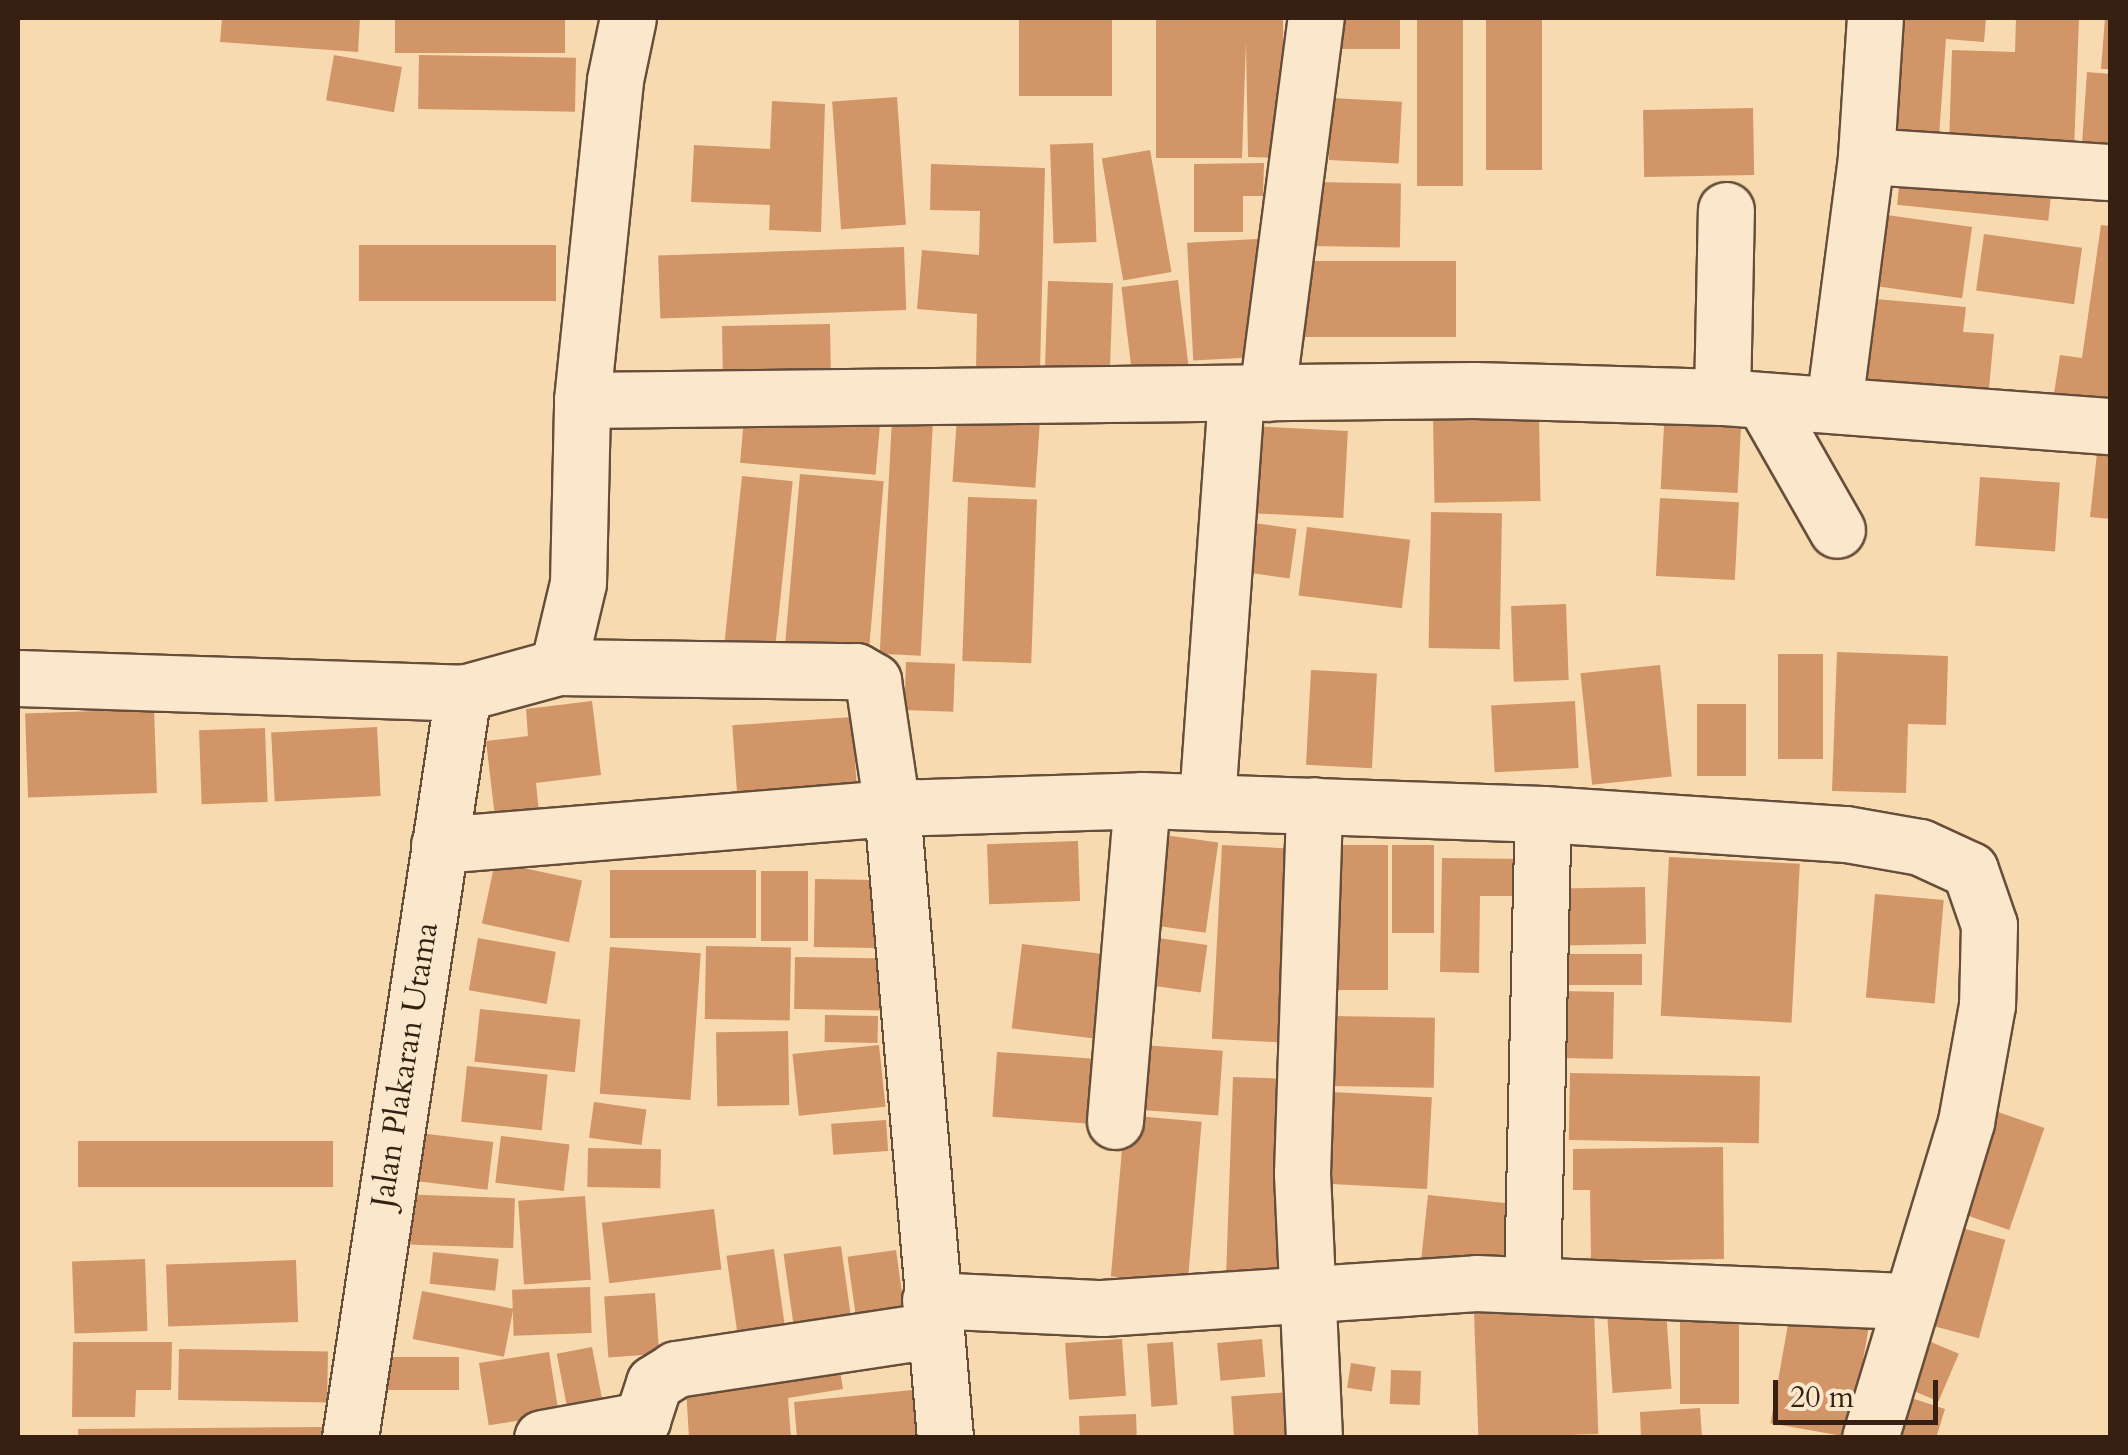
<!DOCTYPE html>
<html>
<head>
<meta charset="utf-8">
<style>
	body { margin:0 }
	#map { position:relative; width:2128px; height:1455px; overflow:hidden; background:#f8dab0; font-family:Cardo,serif }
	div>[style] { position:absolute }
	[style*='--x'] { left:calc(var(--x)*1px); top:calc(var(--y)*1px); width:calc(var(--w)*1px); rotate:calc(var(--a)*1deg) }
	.building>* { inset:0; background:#d29568; transform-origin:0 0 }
	.roads { filter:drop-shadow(2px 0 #674e3a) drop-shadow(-2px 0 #674e3a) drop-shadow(0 2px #674e3a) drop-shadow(0 -2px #674e3a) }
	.minor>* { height:55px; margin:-27.5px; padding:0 27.5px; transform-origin:27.5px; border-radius:27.5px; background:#fae7cc }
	span { translate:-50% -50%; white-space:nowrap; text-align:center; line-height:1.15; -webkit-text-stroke:8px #fae7cc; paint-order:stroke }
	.street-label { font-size:32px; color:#372012 }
	.frame { position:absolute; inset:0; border:20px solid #372012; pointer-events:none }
	.scale { position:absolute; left:1773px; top:1380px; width:165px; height:45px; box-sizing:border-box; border:5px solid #372012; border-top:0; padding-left:12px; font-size:30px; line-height:35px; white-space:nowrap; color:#372012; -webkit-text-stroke:8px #fae7cc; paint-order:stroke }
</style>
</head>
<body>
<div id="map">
	<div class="building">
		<i style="clip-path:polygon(222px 18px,360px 18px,358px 52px,220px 42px)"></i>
		<i style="left:395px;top:18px;width:170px;height:35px"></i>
		<i style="left:1019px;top:18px;width:93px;height:78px"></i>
		<i style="clip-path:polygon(1156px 18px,1283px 18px,1284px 158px,1248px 157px,1246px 42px,1242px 158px,1156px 158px)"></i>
		<i style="left:1336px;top:18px;width:64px;height:31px"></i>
		<i style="left:1417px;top:18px;width:46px;height:168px"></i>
		<i style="left:1486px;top:18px;width:56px;height:152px"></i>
		<i style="clip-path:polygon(1905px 18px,1986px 18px,1984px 42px,1946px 39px,1938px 150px,1895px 147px)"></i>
		<i style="clip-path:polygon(2016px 18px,2079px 18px,2074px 151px,1949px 146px,1952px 50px,2015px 52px)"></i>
		<i style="clip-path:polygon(2105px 18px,2110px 18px,2110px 69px,2101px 69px)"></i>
		<i style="left:334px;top:55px;width:69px;height:46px;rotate:10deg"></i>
		<i style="left:419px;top:55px;width:157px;height:54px;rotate:1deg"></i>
		<i style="clip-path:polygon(2087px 72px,2110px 74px,2110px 160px,2081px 158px)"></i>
		<i style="left:897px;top:97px;width:128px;height:65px;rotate:86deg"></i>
		<i style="left:1332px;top:98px;width:70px;height:62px;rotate:3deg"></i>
		<i style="clip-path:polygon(772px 101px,825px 104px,821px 232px,769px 230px,770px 205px,691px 202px,694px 145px,770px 149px)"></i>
		<i style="left:1753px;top:108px;width:67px;height:110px;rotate:89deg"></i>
		<i style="left:1093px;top:143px;width:99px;height:43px;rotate:88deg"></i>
		<i style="left:1150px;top:150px;width:124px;height:49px;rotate:80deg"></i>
		<i style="clip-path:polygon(1264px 163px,1263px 196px,1243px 196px,1243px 232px,1194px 232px,1194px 164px)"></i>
		<i style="clip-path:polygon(931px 164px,1045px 168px,1040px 371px,976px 371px,977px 314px,917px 309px,922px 250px,979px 255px,980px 211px,930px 210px)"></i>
		<i style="left:1901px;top:168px;width:152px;height:37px;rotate:6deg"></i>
		<i style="left:1313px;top:182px;width:88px;height:64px;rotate:1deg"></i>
		<i style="left:1880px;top:214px;width:93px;height:72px;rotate:8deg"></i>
		<i style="clip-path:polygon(2101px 225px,2110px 226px,2110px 409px,2053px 400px,2060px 355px,2082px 358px)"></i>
		<i style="left:1984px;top:234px;width:99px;height:57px;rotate:8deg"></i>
		<i style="left:1257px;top:239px;width:118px;height:70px;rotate:87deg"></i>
		<i style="left:359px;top:245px;width:197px;height:56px"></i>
		<i style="left:904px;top:247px;width:63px;height:246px;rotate:88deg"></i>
		<i style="left:1292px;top:261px;width:164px;height:76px"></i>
		<i style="left:1178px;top:280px;width:88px;height:57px;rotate:83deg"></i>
		<i style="left:1048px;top:281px;width:65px;height:85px;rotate:2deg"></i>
		<i style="clip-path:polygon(1865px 298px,1966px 307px,1963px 332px,1994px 334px,1988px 399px,1857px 386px)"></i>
		<i style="left:830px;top:324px;width:55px;height:108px;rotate:89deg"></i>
		<i style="left:1665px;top:406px;width:77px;height:83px;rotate:3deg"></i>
		<i style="left:745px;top:407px;width:136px;height:56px;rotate:5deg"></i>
		<i style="left:1539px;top:416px;width:85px;height:106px;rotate:89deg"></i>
		<i style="left:957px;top:417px;width:83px;height:65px;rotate:4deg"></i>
		<i style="left:892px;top:419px;width:41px;height:235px;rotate:3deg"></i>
		<i style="left:1252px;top:426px;width:96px;height:87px;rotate:3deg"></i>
		<i style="clip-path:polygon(2098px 444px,2110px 445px,2110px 519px,2090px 517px)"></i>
		<i style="left:800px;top:474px;width:84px;height:176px;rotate:5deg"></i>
		<i style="left:742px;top:476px;width:51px;height:171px;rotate:6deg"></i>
		<i style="left:1980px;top:477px;width:80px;height:69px;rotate:4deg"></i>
		<i style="left:968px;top:497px;width:69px;height:164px;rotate:2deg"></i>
		<i style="left:1660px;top:498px;width:79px;height:78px;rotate:3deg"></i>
		<i style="left:1431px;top:512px;width:71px;height:136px;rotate:1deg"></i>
		<i style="left:1247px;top:522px;width:50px;height:50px;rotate:8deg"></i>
		<i style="left:1307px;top:527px;width:104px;height:69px;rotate:7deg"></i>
		<i style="left:1566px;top:604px;width:76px;height:55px;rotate:88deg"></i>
		<i style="clip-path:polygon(1837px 652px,1948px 656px,1946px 725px,1908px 724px,1906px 793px,1832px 791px)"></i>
		<i style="left:1778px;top:654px;width:45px;height:105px"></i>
		<i style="left:906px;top:662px;width:49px;height:48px;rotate:2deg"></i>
		<i style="left:1660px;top:665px;width:112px;height:80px;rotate:84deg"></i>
		<i style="left:1311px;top:670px;width:66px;height:95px;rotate:3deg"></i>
		<i style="clip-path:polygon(592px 701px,601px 775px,536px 783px,540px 822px,496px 826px,486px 741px,528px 736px,526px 709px)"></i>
		<i style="left:1575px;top:701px;width:67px;height:84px;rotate:87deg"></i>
		<i style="left:1697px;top:704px;width:49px;height:72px"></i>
		<i style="left:154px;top:709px;width:84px;height:129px;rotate:88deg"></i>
		<i style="left:852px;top:717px;width:84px;height:120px;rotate:86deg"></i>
		<i style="left:377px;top:727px;width:69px;height:106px;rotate:87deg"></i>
		<i style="left:265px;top:728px;width:74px;height:66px;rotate:88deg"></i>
		<i style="left:1150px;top:833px;width:69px;height:91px;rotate:8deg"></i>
		<i style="left:1078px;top:841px;width:60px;height:91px;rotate:88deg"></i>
		<i style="left:1222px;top:845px;width:85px;height:194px;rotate:3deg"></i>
		<i style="left:1322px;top:845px;width:66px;height:145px"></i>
		<i style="left:1392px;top:845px;width:42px;height:88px"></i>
		<i style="left:1669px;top:857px;width:131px;height:159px;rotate:3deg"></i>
		<i style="clip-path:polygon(1442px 858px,1533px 859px,1533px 896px,1480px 896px,1479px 973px,1440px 972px)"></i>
		<i style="left:495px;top:862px;width:89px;height:63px;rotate:12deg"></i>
		<i style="left:610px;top:870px;width:146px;height:68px"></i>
		<i style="left:761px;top:871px;width:47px;height:70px"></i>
		<i style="left:815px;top:879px;width:60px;height:68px;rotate:1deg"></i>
		<i style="left:1645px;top:887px;width:57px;height:84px;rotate:89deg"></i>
		<i style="left:1875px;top:894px;width:69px;height:104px;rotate:5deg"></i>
		<i style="left:1137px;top:935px;width:71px;height:48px;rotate:8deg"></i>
		<i style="left:478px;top:938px;width:79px;height:53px;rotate:10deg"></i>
		<i style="left:1022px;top:944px;width:98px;height:85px;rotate:7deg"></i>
		<i style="left:706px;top:946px;width:85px;height:73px;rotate:1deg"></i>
		<i style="left:610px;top:947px;width:91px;height:147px;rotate:4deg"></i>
		<i style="left:1642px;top:954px;width:31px;height:81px;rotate:90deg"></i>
		<i style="left:795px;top:957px;width:93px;height:52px;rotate:1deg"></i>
		<i style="left:1561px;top:991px;width:53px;height:67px;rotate:1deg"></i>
		<i style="left:480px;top:1009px;width:101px;height:53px;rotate:6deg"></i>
		<i style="left:825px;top:1015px;width:53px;height:27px;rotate:1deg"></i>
		<i style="left:1333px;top:1016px;width:102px;height:70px;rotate:1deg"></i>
		<i style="left:788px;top:1031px;width:74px;height:72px;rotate:89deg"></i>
		<i style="left:1128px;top:1044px;width:95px;height:65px;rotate:4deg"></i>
		<i style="left:879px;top:1045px;width:62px;height:87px;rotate:84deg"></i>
		<i style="left:997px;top:1052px;width:112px;height:65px;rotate:4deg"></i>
		<i style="left:467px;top:1066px;width:81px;height:56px;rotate:6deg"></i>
		<i style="left:1570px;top:1073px;width:190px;height:67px;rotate:1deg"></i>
		<i style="left:1233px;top:1077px;width:66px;height:209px;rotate:2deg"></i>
		<i style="left:1332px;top:1092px;width:100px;height:92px;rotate:3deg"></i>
		<i style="left:594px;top:1102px;width:53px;height:36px;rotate:8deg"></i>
		<i style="left:1998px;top:1112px;width:49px;height:108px;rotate:19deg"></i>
		<i style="left:1125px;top:1115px;width:77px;height:162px;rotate:5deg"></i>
		<i style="left:886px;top:1120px;width:31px;height:55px;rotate:86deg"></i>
		<i style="left:403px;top:1131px;width:91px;height:48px;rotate:7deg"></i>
		<i style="left:501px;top:1136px;width:69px;height:47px;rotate:7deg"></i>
		<i style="left:78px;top:1141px;width:255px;height:46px"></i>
		<i style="clip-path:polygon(1723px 1147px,1724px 1259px,1591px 1261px,1590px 1190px,1573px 1190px,1573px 1149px)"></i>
		<i style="left:588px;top:1148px;width:73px;height:39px;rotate:1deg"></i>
		<i style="left:395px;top:1194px;width:120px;height:50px;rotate:2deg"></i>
		<i style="left:1428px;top:1195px;width:82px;height:69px;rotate:6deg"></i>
		<i style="left:585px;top:1196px;width:84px;height:67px;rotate:86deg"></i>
		<i style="left:714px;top:1209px;width:61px;height:113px;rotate:83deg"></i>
		<i style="left:1958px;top:1227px;width:49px;height:102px;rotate:15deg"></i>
		<i style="left:841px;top:1246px;width:96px;height:58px;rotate:82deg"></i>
		<i style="left:774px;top:1249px;width:94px;height:48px;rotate:82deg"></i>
		<i style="left:896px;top:1250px;width:83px;height:49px;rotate:82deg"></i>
		<i style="left:433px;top:1252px;width:66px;height:32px;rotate:6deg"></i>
		<i style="left:145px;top:1259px;width:72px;height:73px;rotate:88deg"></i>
		<i style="left:296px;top:1260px;width:62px;height:130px;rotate:88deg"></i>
		<i style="left:590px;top:1287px;width:46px;height:78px;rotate:88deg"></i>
		<i style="left:422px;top:1291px;width:93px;height:49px;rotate:11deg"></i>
		<i style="left:655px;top:1293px;width:61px;height:51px;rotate:86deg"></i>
		<i style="left:1665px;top:1296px;width:93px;height:59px;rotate:86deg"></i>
		<i style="left:1680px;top:1300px;width:59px;height:104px"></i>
		<i style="left:1594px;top:1309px;width:125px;height:120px;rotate:88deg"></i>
		<i style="left:1790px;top:1313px;width:80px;height:112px;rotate:10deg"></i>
		<i style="left:1910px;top:1333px;width:53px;height:52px;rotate:23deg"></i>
		<i style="left:1122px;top:1339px;width:57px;height:57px;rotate:86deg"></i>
		<i style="left:1262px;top:1339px;width:38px;height:45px;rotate:85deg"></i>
		<i style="clip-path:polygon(73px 1342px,172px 1342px,171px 1390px,136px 1390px,135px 1417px,72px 1417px)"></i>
		<i style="left:1173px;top:1342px;width:63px;height:26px;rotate:86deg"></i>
		<i style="left:592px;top:1347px;width:57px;height:36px;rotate:79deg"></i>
		<i style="left:179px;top:1349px;width:149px;height:51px;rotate:1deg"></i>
		<i style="left:549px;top:1352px;width:63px;height:71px;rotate:81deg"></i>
		<i style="clip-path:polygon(837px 1352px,843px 1389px,788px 1398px,791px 1438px,689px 1438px,686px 1387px)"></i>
		<i style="left:373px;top:1357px;width:86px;height:33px"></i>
		<i style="left:1351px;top:1363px;width:25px;height:25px;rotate:9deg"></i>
		<i style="left:1391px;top:1370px;width:30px;height:34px;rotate:2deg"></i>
		<i style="clip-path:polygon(912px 1390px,917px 1438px,797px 1438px,794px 1402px)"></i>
		<i style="left:1305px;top:1391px;width:47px;height:74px;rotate:86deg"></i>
		<i style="clip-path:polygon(1890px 1391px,1945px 1409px,1936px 1438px,1875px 1438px)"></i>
		<i style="clip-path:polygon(1700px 1408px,1702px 1438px,1641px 1438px,1640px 1412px)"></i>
		<i style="left:1136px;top:1414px;width:24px;height:57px;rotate:88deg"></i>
		<i style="clip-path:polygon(325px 1427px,325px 1438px,78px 1438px,78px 1429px)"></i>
	</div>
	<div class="roads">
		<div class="minor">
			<i style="--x:1866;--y:156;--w:245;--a:3.8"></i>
			<i style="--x:1267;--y:393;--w:378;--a:-82.6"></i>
			<i style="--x:1722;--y:397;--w:187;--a:-88.8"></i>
			<i style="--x:582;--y:400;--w:892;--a:-0.64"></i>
			<i style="--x:1474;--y:390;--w:248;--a:1.6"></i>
			<i style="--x:1722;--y:397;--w:389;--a:4.3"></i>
			<i style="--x:1764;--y:402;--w:147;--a:60.3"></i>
			<i style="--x:1834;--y:404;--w:250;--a:-82.6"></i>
			<i style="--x:1866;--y:156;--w:138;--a:-86.3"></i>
			<i style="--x:558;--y:667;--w:298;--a:0.8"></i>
			<i style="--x:856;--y:671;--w:20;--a:30"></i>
			<i style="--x:873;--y:681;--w:128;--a:81.5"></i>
			<i style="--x:892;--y:808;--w:632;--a:85.19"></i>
			<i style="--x:18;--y:678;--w:445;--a:1.9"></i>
			<i style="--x:463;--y:693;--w:98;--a:-15.3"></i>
			<i style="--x:558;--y:667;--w:86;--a:-76.6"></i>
			<i style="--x:578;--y:583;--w:183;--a:-88.7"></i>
			<i style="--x:582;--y:400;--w:322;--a:-84.1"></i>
			<i style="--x:615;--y:80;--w:63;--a:-78.2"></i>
			<i style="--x:1207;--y:800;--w:407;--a:-85.9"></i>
			<i style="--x:439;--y:845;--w:455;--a:-4.7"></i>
			<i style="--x:892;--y:808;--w:250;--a:-1.8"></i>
			<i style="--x:1142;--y:800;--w:401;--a:2"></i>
			<i style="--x:1543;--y:814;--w:304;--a:3.8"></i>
			<i style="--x:1846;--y:834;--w:75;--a:10"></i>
			<i style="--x:1920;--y:847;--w:55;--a:24.7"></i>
			<i style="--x:1970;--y:870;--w:58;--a:70.9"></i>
			<i style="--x:1989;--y:925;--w:80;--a:91.4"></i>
			<i style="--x:1987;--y:1005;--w:119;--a:100.2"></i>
			<i style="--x:1966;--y:1122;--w:330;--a:106.9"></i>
			<i style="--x:1115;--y:1121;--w:322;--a:-85.2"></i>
			<i style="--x:1532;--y:1284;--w:470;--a:-88.7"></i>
			<i style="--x:930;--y:1300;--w:172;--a:2.7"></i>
			<i style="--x:1102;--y:1308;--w:375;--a:-3.8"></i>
			<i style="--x:1476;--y:1283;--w:435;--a:2.4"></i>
			<i style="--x:350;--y:1438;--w:754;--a:-81.38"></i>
			<i style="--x:542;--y:1438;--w:102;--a:-10.2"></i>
			<i style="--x:642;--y:1420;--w:39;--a:-72"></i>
			<i style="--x:654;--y:1383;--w:26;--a:-32"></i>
			<i style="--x:676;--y:1369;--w:260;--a:-8.6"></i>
			<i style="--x:1314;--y:1438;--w:265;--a:-92.6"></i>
			<i style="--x:1302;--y:1173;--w:368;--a:-88.1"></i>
		</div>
	</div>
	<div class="street-label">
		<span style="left:405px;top:1065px;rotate:-81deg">Jalan Plakaran Utama</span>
	</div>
	<div class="frame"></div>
	<div class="scale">20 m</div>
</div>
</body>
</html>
